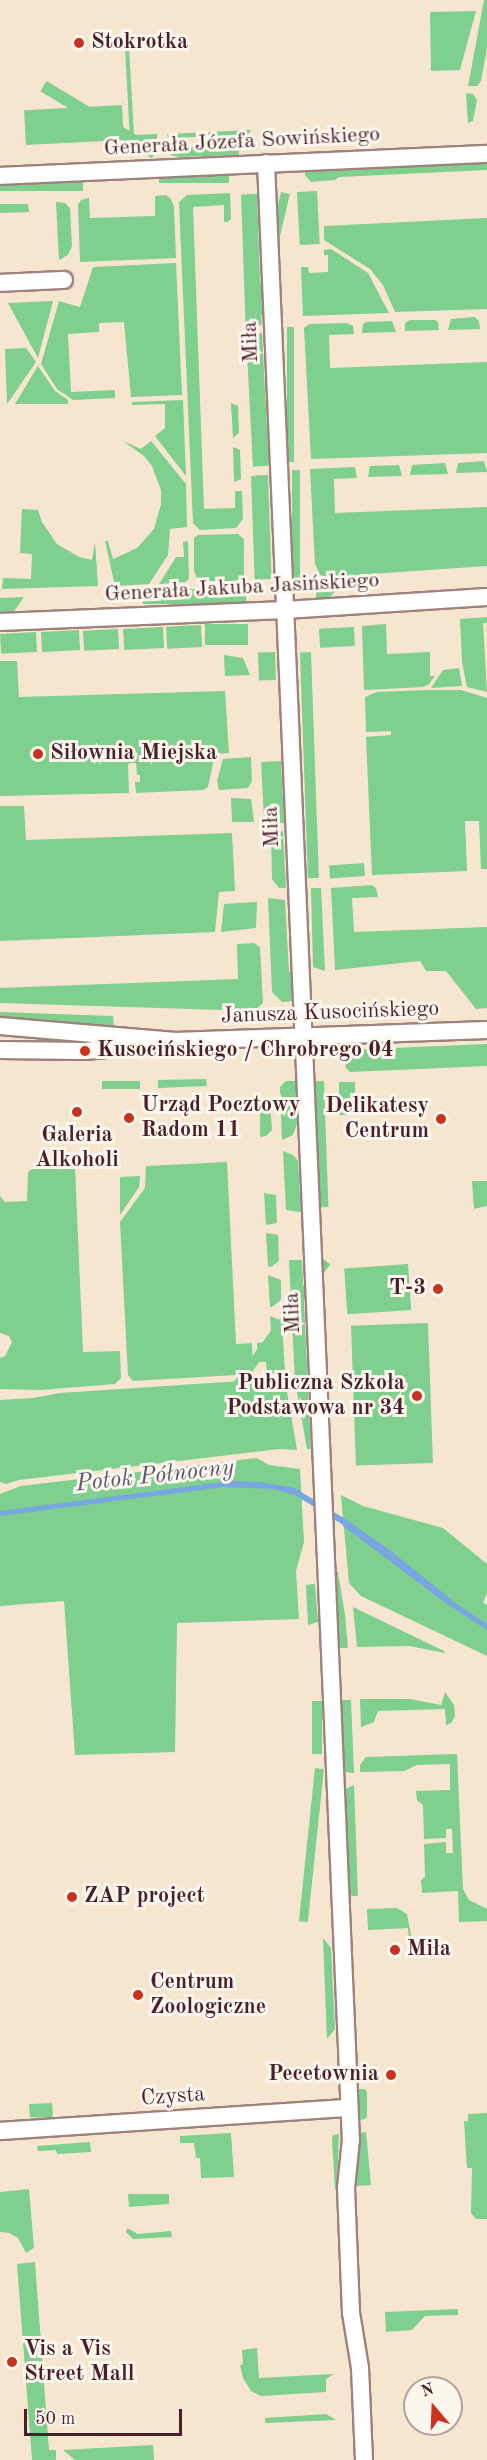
<!DOCTYPE html>
<html>
<head>
<meta charset="utf-8">
<style>
	body { margin:0 }
	#map { position:relative; width:487px; height:2460px; overflow:hidden; background:#f6e5cf; font-family:"Old Standard TT",serif }
	div>[style] { position:absolute }
	[style*='--x'] { left:calc(var(--x)*1px); top:calc(var(--y)*1px); width:calc(var(--w)*1px); rotate:calc(var(--a)*1deg) }
	.green>* { inset:0; background:#7fcf8f; transform-origin:0 0 }
	.water>* { inset:0; background:#77a6e0 }
	.stream>* { height:6px; margin:-3px; padding:0 3px; transform-origin:3px; border-radius:3px; background:#77a6e0 }
	.roads { filter:drop-shadow(2px 0 #a0827d) drop-shadow(-2px 0 #a0827d) drop-shadow(0 2px #a0827d) drop-shadow(0 -2px #a0827d) }
	.street>* { height:16px; margin:-8px; padding:0 8px; transform-origin:8px; border-radius:8px; background:#fff }
	.dots>* { width:16px; height:16px; translate:-50% -50%; box-sizing:border-box; border:3px solid #fbf7ec; border-radius:50% }
	span { translate:-50% -50%; white-space:nowrap; text-align:center; line-height:1.15; -webkit-text-stroke:6px #fbf7ec; paint-order:stroke }
	.poi-label { font-size:22px; color:#4a1f2b; font-weight:700 }
	.left { translate:0 -50%; text-align:left }
	.right { translate:-100% -50%; text-align:right }
	.street-label { font-size:22px; color:#4a1f2b }
	.water-label { font-size:24px; color:#5c5573; font-style:italic }
	.north { position:absolute; left:403px; top:2376px; width:60px; height:60px; box-sizing:border-box; background:#fbf7ec; border:2px solid #b4a19f; border-radius:50%; rotate:341deg; font-size:16px; font-weight:700; line-height:24px; text-align:center; color:#4a1f2b }
	.north::after { content:''; display:block; margin:auto; width:21px; height:27px; background:#c8321e; clip-path:polygon(50% 0,100% 100%,50% 72%,0 100%) }
	.scale { position:absolute; left:24px; top:2409px; width:158px; height:27px; box-sizing:border-box; border:3px solid #4a1f2b; border-top:0; padding-left:8px; font-size:18px; line-height:21px; white-space:nowrap; color:#4a1f2b; -webkit-text-stroke:4px #fbf7ec; paint-order:stroke }
</style>
</head>
<body>
<div id="map">
	<div class="green">
		<i style="clip-path:polygon(484px 0,487px 0,487px 48px,481px 81px,477px 86px,468px 86px)"></i>
		<i style="clip-path:polygon(476px 11px,460px 70px,431px 71px,430px 12px)"></i>
		<i style="clip-path:polygon(125px 47px,129px 47px,134px 135px,157px 134px,157px 139px,130px 140px)"></i>
		<i style="clip-path:polygon(466px 93px,473px 94px,477px 100px,473px 121px,468px 123px)"></i>
		<i style="left:122px;top:105px;width:35px;height:98px;rotate:87deg"></i>
		<i style="clip-path:polygon(251px 130px,248px 135px,168px 138px,167px 134px)"></i>
		<i style="clip-path:polygon(239px 145px,239px 155px,179px 157px,171px 155px,168px 148px)"></i>
		<i style="left:158px;top:148px;width:12px;height:130px;rotate:121deg"></i>
		<i style="clip-path:polygon(487px 163px,487px 170px,339px 177px,335px 180px,311px 182px,305px 175px,305px 171px)"></i>
		<i style="left:229px;top:174px;width:9px;height:70px;rotate:90deg"></i>
		<i style="left:83px;top:181px;width:10px;height:83px;rotate:90deg"></i>
		<i style="left:317px;top:191px;width:53px;height:20px;rotate:87deg"></i>
		<i style="left:281px;top:192px;width:9px;height:124px;rotate:13deg"></i>
		<i style="clip-path:polygon(230px 193px,231px 219px,227px 222px,224px 222px,224px 205px,193px 207px,204px 509px,235px 508px,235px 491px,242px 491px,243px 519px,236px 528px,200px 530px,193px 523px,179px 202px,187px 195px)"></i>
		<i style="left:257px;top:194px;width:131px;height:16px;rotate:88deg"></i>
		<i style="clip-path:polygon(166px 195px,171px 199px,174px 207px,176px 258px,80px 262px,78px 205px,81px 200px,89px 198px,90px 218px,155px 216px,155px 196px)"></i>
		<i style="clip-path:polygon(56px 202px,65px 203px,70px 208px,72px 246px,68px 255px,59px 260px)"></i>
		<i style="clip-path:polygon(0 204px,28px 204px,29px 212px,0 213px)"></i>
		<i style="clip-path:polygon(487px 218px,487px 309px,395px 312px,383px 285px,370px 269px,324px 240px,324px 226px)"></i>
		<i style="clip-path:polygon(331px 249px,368px 273px,389px 313px,303px 316px,301px 267px,308px 267px,309px 273px,328px 272px,328px 255px,324px 255px,324px 250px)"></i>
		<i style="clip-path:polygon(176px 263px,182px 395px,131px 397px,124px 322px,99px 323px,99px 332px,68px 334px,71px 392px,115px 390px,115px 398px,73px 400px,57px 389px,41px 364px,59px 301px,80px 307px,93px 267px)"></i>
		<i style="clip-path:polygon(53px 301px,38px 358px,8px 303px)"></i>
		<i style="clip-path:polygon(475px 317px,479px 321px,480px 329px,448px 330px,451px 319px)"></i>
		<i style="clip-path:polygon(410px 320px,435px 320px,438px 322px,439px 330px,405px 331px,405px 323px)"></i>
		<i style="clip-path:polygon(392px 321px,396px 332px,362px 333px,363px 324px,366px 322px)"></i>
		<i style="clip-path:polygon(347px 323px,353px 326px,354px 334px,329px 335px,330px 368px,487px 362px,487px 453px,311px 459px,304px 328px,309px 324px)"></i>
		<i style="left:287px;top:327px;width:7px;height:135px"></i>
		<i style="left:262px;top:333px;width:133px;height:16px;rotate:87deg"></i>
		<i style="clip-path:polygon(26px 348px,36px 362px,7px 404px,5px 349px)"></i>
		<i style="clip-path:polygon(38px 366px,55px 391px,68px 400px,68px 404px,15px 404px)"></i>
		<i style="clip-path:polygon(183px 400px,186px 476px,155px 436px,165px 428px,165px 404px,132px 405px,132px 402px)"></i>
		<i style="clip-path:polygon(231px 403px,238px 406px,239px 433px,233px 438px)"></i>
		<i style="clip-path:polygon(123px 441px,141px 449px,151px 441px,186px 484px,187px 527px,170px 529px,168px 555px,149px 584px,115px 586px,105px 541px,108px 541px,113px 559px,137px 548px,154px 529px,161px 504px,161px 490px,152px 466px,144px 456px)"></i>
		<i style="clip-path:polygon(233px 447px,240px 450px,241px 479px,234px 482px)"></i>
		<i style="clip-path:polygon(484px 461px,487px 472px,456px 473px,458px 463px)"></i>
		<i style="clip-path:polygon(445px 463px,448px 474px,410px 475px,412px 465px)"></i>
		<i style="clip-path:polygon(399px 465px,402px 476px,368px 477px,370px 466px)"></i>
		<i style="clip-path:polygon(355px 467px,357px 478px,334px 479px,335px 513px,487px 507px,487px 566px,327px 577px,320px 575px,315px 564px,310px 469px)"></i>
		<i style="left:292px;top:470px;width:8px;height:108px"></i>
		<i style="left:268px;top:475px;width:104px;height:17px;rotate:88deg"></i>
		<i style="clip-path:polygon(22px 509px,38px 510px,42px 522px,57px 544px,79px 557px,92px 560px,95px 542px,98px 586px,2px 589px,3px 578px,31px 579px,32px 554px,20px 553px)"></i>
		<i style="clip-path:polygon(238px 534px,244px 539px,244px 577px,236px 581px,198px 581px,194px 571px,194px 538px,198px 535px)"></i>
		<i style="clip-path:polygon(188px 541px,189px 579px,185px 582px,159px 584px,176px 557px,184px 557px,183px 542px)"></i>
		<i style="clip-path:polygon(341px 584px,327px 601px,316px 601px,316px 585px)"></i>
		<i style="left:246px;top:589px;width:15px;height:103px;rotate:90deg"></i>
		<i style="clip-path:polygon(24px 597px,13px 613px,0 614px,0 598px)"></i>
		<i style="clip-path:polygon(487px 617px,487px 623px,483px 623px,487px 692px,467px 687px,462px 662px,460px 619px)"></i>
		<i style="left:248px;top:624px;width:21px;height:43px;rotate:90deg"></i>
		<i style="clip-path:polygon(386px 624px,387px 654px,430px 652px,430px 676px,435px 676px,429px 684px,423px 687px,364px 690px,362px 626px)"></i>
		<i style="left:201px;top:625px;width:22px;height:35px;rotate:87deg"></i>
		<i style="left:163px;top:627px;width:21px;height:40px;rotate:87deg"></i>
		<i style="left:354px;top:627px;width:19px;height:35px;rotate:87deg"></i>
		<i style="left:118px;top:629px;width:20px;height:35px;rotate:87deg"></i>
		<i style="left:79px;top:630px;width:20px;height:38px;rotate:87deg"></i>
		<i style="left:36px;top:632px;width:20px;height:36px;rotate:87deg"></i>
		<i style="left:275px;top:652px;width:28px;height:17px;rotate:88deg"></i>
		<i style="left:311px;top:652px;width:226px;height:11px;rotate:88deg"></i>
		<i style="clip-path:polygon(224px 655px,243px 658px,250px 675px,225px 676px)"></i>
		<i style="clip-path:polygon(0 661px,17px 661px,19px 697px,225px 691px,229px 753px,215px 754px,208px 787px,203px 790px,136px 793px,135px 782px,140px 782px,140px 775px,137px 775px,136px 763px,131px 763px,128px 764px,129px 793px,0 796px)"></i>
		<i style="clip-path:polygon(459px 668px,462px 686px,431px 688px,443px 670px)"></i>
		<i style="clip-path:polygon(427px 690px,461px 690px,487px 698px,487px 869px,481px 869px,479px 821px,465px 821px,467px 871px,372px 875px,366px 737px,391px 735px,391px 731px,366px 732px,365px 697px,377px 692px)"></i>
		<i style="clip-path:polygon(251px 757px,252px 781px,248px 788px,219px 790px,217px 781px,223px 759px)"></i>
		<i style="left:281px;top:761px;width:62px;height:20px;rotate:87deg"></i>
		<i style="clip-path:polygon(231px 798px,251px 799px,254px 822px,232px 822px)"></i>
		<i style="clip-path:polygon(0 806px,24px 806px,26px 840px,232px 833px,235px 891px,219px 892px,215px 932px,0 941px)"></i>
		<i style="clip-path:polygon(283px 831px,286px 888px,279px 888px,272px 879px,271px 834px)"></i>
		<i style="left:364px;top:863px;width:13px;height:35px;rotate:86deg"></i>
		<i style="clip-path:polygon(372px 885px,376px 888px,378px 897px,352px 898px,354px 932px,487px 927px,487px 1008px,476px 1009px,446px 971px,426px 971px,420px 961px,335px 970px,331px 888px)"></i>
		<i style="clip-path:polygon(311px 888px,321px 888px,325px 971px,313px 967px)"></i>
		<i style="clip-path:polygon(268px 898px,285px 900px,289px 972px,292px 972px,294px 1001px,282px 1002px,272px 992px)"></i>
		<i style="clip-path:polygon(257px 902px,256px 928px,221px 932px,224px 904px)"></i>
		<i style="clip-path:polygon(254px 943px,260px 947px,263px 1003px,254px 1011px,0 1003px,0 988px,238px 979px,237px 944px)"></i>
		<i style="clip-path:polygon(0 1012px,113px 1016px,114px 1028px,0 1019px)"></i>
		<i style="clip-path:polygon(487px 1044px,487px 1066px,350px 1072px,346px 1068px,345px 1050px)"></i>
		<i style="clip-path:polygon(206px 1079px,207px 1086px,158px 1088px,158px 1080px)"></i>
		<i style="left:140px;top:1081px;width:8px;height:38px;rotate:90deg"></i>
		<i style="clip-path:polygon(286px 1081px,296px 1081px,298px 1121px,293px 1135px,282px 1140px,280px 1087px)"></i>
		<i style="left:324px;top:1081px;width:126px;height:9px;rotate:88deg"></i>
		<i style="left:339px;top:1082px;width:16px;height:33px"></i>
		<i style="clip-path:polygon(260px 1100px,270px 1103px,272px 1130px,266px 1136px,260px 1137px)"></i>
		<i style="clip-path:polygon(283px 1151px,293px 1155px,298px 1161px,301px 1212px,286px 1210px)"></i>
		<i style="clip-path:polygon(227px 1162px,236px 1344px,252px 1343px,253px 1374px,133px 1381px,128px 1375px,120px 1222px,145px 1188px,146px 1166px)"></i>
		<i style="clip-path:polygon(75px 1168px,83px 1352px,120px 1351px,121px 1378px,115px 1384px,41px 1390px,0 1389px,0 1358px,5px 1356px,12px 1342px,9px 1336px,0 1333px,0 1196px,5px 1202px,27px 1201px,28px 1172px,32px 1169px)"></i>
		<i style="clip-path:polygon(140px 1176px,139px 1187px,120px 1215px,120px 1177px)"></i>
		<i style="clip-path:polygon(472px 1181px,487px 1181px,487px 1206px,474px 1209px)"></i>
		<i style="clip-path:polygon(264px 1193px,276px 1195px,277px 1223px,266px 1225px)"></i>
		<i style="clip-path:polygon(266px 1233px,278px 1235px,279px 1261px,271px 1267px,268px 1266px)"></i>
		<i style="left:323px;top:1259px;width:9px;height:189px;rotate:36deg"></i>
		<i style="clip-path:polygon(289px 1260px,302px 1260px,311px 1449px,307px 1449px,295px 1381px)"></i>
		<i style="left:408px;top:1264px;width:46px;height:64px;rotate:86deg"></i>
		<i style="clip-path:polygon(268px 1275px,281px 1280px,281px 1300px,272px 1307px,270px 1307px)"></i>
		<i style="clip-path:polygon(270px 1316px,282px 1321px,285px 1373px,267px 1374px,266px 1362px,257px 1362px,257px 1343px,272px 1342px)"></i>
		<i style="left:428px;top:1323px;width:140px;height:77px;rotate:88deg"></i>
		<i style="clip-path:polygon(273px 1379px,285px 1380px,297px 1450px,279px 1449px,19px 1480px,6px 1484px,0 1482px,0 1400px,33px 1398px,60px 1393px)"></i>
		<i style="clip-path:polygon(257px 1458px,269px 1465px,300px 1469px,304px 1542px,296px 1571px,299px 1619px,177px 1623px,175px 1752px,75px 1755px,64px 1601px,0 1606px,0 1494px,21px 1486px)"></i>
		<i style="clip-path:polygon(341px 1495px,363px 1506px,443px 1528px,487px 1564px,487px 1593px,483px 1603px,487px 1605px,487px 1656px,361px 1596px,349px 1583px)"></i>
		<i style="clip-path:polygon(336px 1572px,338px 1572px,345px 1615px,348px 1648px,340px 1648px)"></i>
		<i style="clip-path:polygon(315px 1584px,318px 1622px,308px 1625px,306px 1585px)"></i>
		<i style="clip-path:polygon(353px 1607px,444px 1651px,445px 1653px,409px 1646px,357px 1647px)"></i>
		<i style="clip-path:polygon(445px 1692px,454px 1705px,455px 1717px,451px 1723px,446px 1725px,445px 1709px,378px 1711px,374px 1722px,361px 1727px,360px 1699px,410px 1699px,441px 1705px)"></i>
		<i style="clip-path:polygon(341px 1700px,351px 1700px,354px 1773px,346px 1772px,344px 1769px)"></i>
		<i style="left:312px;top:1701px;width:10px;height:53px"></i>
		<i style="clip-path:polygon(457px 1754px,463px 1889px,469px 1900px,487px 1909px,487px 1921px,459px 1922px,458px 1891px,422px 1893px,421px 1880px,425px 1877px,424px 1844px,446px 1842px,446px 1853px,453px 1853px,452px 1829px,446px 1829px,446px 1838px,424px 1839px,423px 1805px,417px 1800px,416px 1791px,450px 1790px,450px 1764px,417px 1765px,404px 1771px,360px 1772px,360px 1765px,366px 1757px)"></i>
		<i style="left:315px;top:1768px;width:9px;height:154px;rotate:6deg"></i>
		<i style="clip-path:polygon(354px 1785px,358px 1896px,352px 1896px,349px 1892px,345px 1789px)"></i>
		<i style="clip-path:polygon(397px 1908px,407px 1914px,412px 1940px,409px 1941px,408px 1928px,368px 1930px,367px 1909px)"></i>
		<i style="clip-path:polygon(323px 1938px,331px 1948px,335px 2029px,327px 2039px)"></i>
		<i style="clip-path:polygon(357px 2089px,365px 2089px,367px 2092px,367px 2117px,365px 2119px,359px 2120px)"></i>
		<i style="clip-path:polygon(52px 2103px,53px 2115px,51px 2118px,30px 2117px,29px 2104px)"></i>
		<i style="clip-path:polygon(487px 2113px,487px 2219px,476px 2219px,471px 2213px,472px 2168px,467px 2168px,464px 2121px,468px 2121px,468px 2114px)"></i>
		<i style="clip-path:polygon(366px 2132px,371px 2185px,355px 2186px,360px 2133px)"></i>
		<i style="clip-path:polygon(231px 2133px,234px 2177px,201px 2178px,200px 2158px,196px 2158px,194px 2143px,180px 2143px,180px 2136px)"></i>
		<i style="clip-path:polygon(339px 2134px,337px 2190px,335px 2190px,332px 2139px,333px 2135px)"></i>
		<i style="clip-path:polygon(90px 2142px,91px 2152px,57px 2154px,56px 2150px,38px 2151px,37px 2146px)"></i>
		<i style="clip-path:polygon(29px 2189px,34px 2248px,26px 2253px,18px 2238px,9px 2233px,0 2232px,0 2192px)"></i>
		<i style="clip-path:polygon(128px 2194px,169px 2194px,169px 2204px,129px 2207px)"></i>
		<i style="clip-path:polygon(127px 2228px,138px 2234px,171px 2231px,172px 2237px,133px 2239px,126px 2232px)"></i>
		<i style="clip-path:polygon(35px 2262px,49px 2450px,56px 2450px,56px 2460px,32px 2460px,17px 2264px)"></i>
		<i style="clip-path:polygon(458px 2309px,458px 2315px,425px 2316px,412px 2330px,386px 2332px,385px 2312px)"></i>
		<i style="clip-path:polygon(257px 2348px,259px 2378px,334px 2374px,326px 2379px,326px 2392px,261px 2396px,251px 2391px,243px 2378px,240px 2365px,243px 2364px,242px 2350px)"></i>
		<i style="clip-path:polygon(326px 2414px,336px 2420px,265px 2423px,265px 2418px)"></i>
		<i style="clip-path:polygon(153px 2445px,154px 2460px,75px 2460px,63px 2450px)"></i>
	</div>
	<div class="water">
		<i style="clip-path:polygon(231px 1481px,260px 1482px,290px 1487px,301px 1491px,301px 1497px,273px 1489px,224px 1487px,0 1516px,0 1511px)"></i>
		<i style="clip-path:polygon(342px 1517px,391px 1551px,457px 1604px,487px 1624px,487px 1630px,447px 1604px,343px 1526px)"></i>
	</div>
	<div class="stream">
		<i style="--x:294;--y:1491;--w:65;--a:31.7"></i>
	</div>
	<div class="roads">
		<div class="street">
			<i style="--x:266;--y:163;--w:1978;--a:87.54"></i>
			<i style="--x:351;--y:2139;--w:49;--a:95.8"></i>
			<i style="--x:346;--y:2188;--w:125;--a:87.7"></i>
			<i style="--x:351;--y:2313;--w:56;--a:80.7"></i>
			<i style="--x:360;--y:2368;--w:92;--a:87.5"></i>
			<i style="--x:0;--y:176;--w:487;--a:-2.6"></i>
			<i style="--x:0;--y:283;--w:64;--a:-2.7"></i>
			<i style="--x:0;--y:622;--w:285;--a:-2.4"></i>
			<i style="--x:285;--y:610;--w:202;--a:-3.7"></i>
			<i style="--x:0;--y:1026;--w:176;--a:4.9"></i>
			<i style="--x:175;--y:1041;--w:312;--a:-2"></i>
			<i style="--x:0;--y:1050;--w:85;--a:0.7"></i>
			<i style="--x:85;--y:1051;--w:53;--a:-5.4"></i>
			<i style="--x:0;--y:2131;--w:350;--a:-3.8"></i>
		</div>
	</div>
	<div class="dots">
		<i style="left:79px;top:43px;background:#c8321e"></i>
		<i style="left:38px;top:754px;background:#c8321e"></i>
		<i style="left:85px;top:1051px;background:#c8321e"></i>
		<i style="left:77px;top:1112px;background:#c8321e"></i>
		<i style="left:129px;top:1118px;background:#c8321e"></i>
		<i style="left:441px;top:1119px;background:#c8321e"></i>
		<i style="left:438px;top:1289px;background:#c8321e"></i>
		<i style="left:417px;top:1396px;background:#c8321e"></i>
		<i style="left:72px;top:1897px;background:#c8321e"></i>
		<i style="left:395px;top:1950px;background:#c8321e"></i>
		<i style="left:138px;top:1995px;background:#c8321e"></i>
		<i style="left:391px;top:2075px;background:#c8321e"></i>
		<i style="left:12px;top:2362px;background:#c8321e"></i>
	</div>
	<div class="poi-label">
		<span class="left" style="left:91px;top:43px">Stokrotka</span>
		<span class="left" style="left:50px;top:754px">Siłownia Miejska</span>
		<span class="left" style="left:97px;top:1051px">Kusocińskiego / Chrobrego 04</span>
		<span class="left" style="left:141px;top:1118px">Urząd Pocztowy<br>Radom 11</span>
		<span class="right" style="left:429px;top:1119px">Delikatesy<br>Centrum</span>
		<span style="left:77px;top:1148px">Galeria<br>Alkoholi</span>
		<span class="right" style="left:426px;top:1289px">T-3</span>
		<span class="right" style="left:405px;top:1396px">Publiczna Szkoła<br>Podstawowa nr 34</span>
		<span class="left" style="left:84px;top:1897px">ZAP project</span>
		<span class="left" style="left:407px;top:1950px">Miła</span>
		<span class="left" style="left:150px;top:1995px">Centrum<br>Zoologiczne</span>
		<span class="right" style="left:379px;top:2075px">Pecetownia</span>
		<span class="left" style="left:24px;top:2362px">Vis a Vis<br>Street Mall</span>
	</div>
	<div class="street-label">
		<span style="left:242px;top:142px;rotate:-3deg">Generała Józefa Sowińskiego</span>
		<span style="left:251px;top:342px;rotate:-92deg">Miła</span>
		<span style="left:242px;top:588px;rotate:-3deg">Generała Jakuba Jasińskiego</span>
		<span style="left:272px;top:827px;rotate:-92deg">Miła</span>
		<span style="left:330px;top:1013px;rotate:-2deg">Janusza Kusocińskiego</span>
		<span style="left:293px;top:1313px;rotate:-92deg">Miła</span>
		<span style="left:173px;top:2097px;rotate:-4deg">Czysta</span>
	</div>
	<div class="water-label">
		<span style="left:155px;top:1477px;rotate:-6deg">Potok Północny</span>
	</div>
	<div class="north">N</div>
	<div class="scale">50 m</div>
</div>
</body>
</html>
